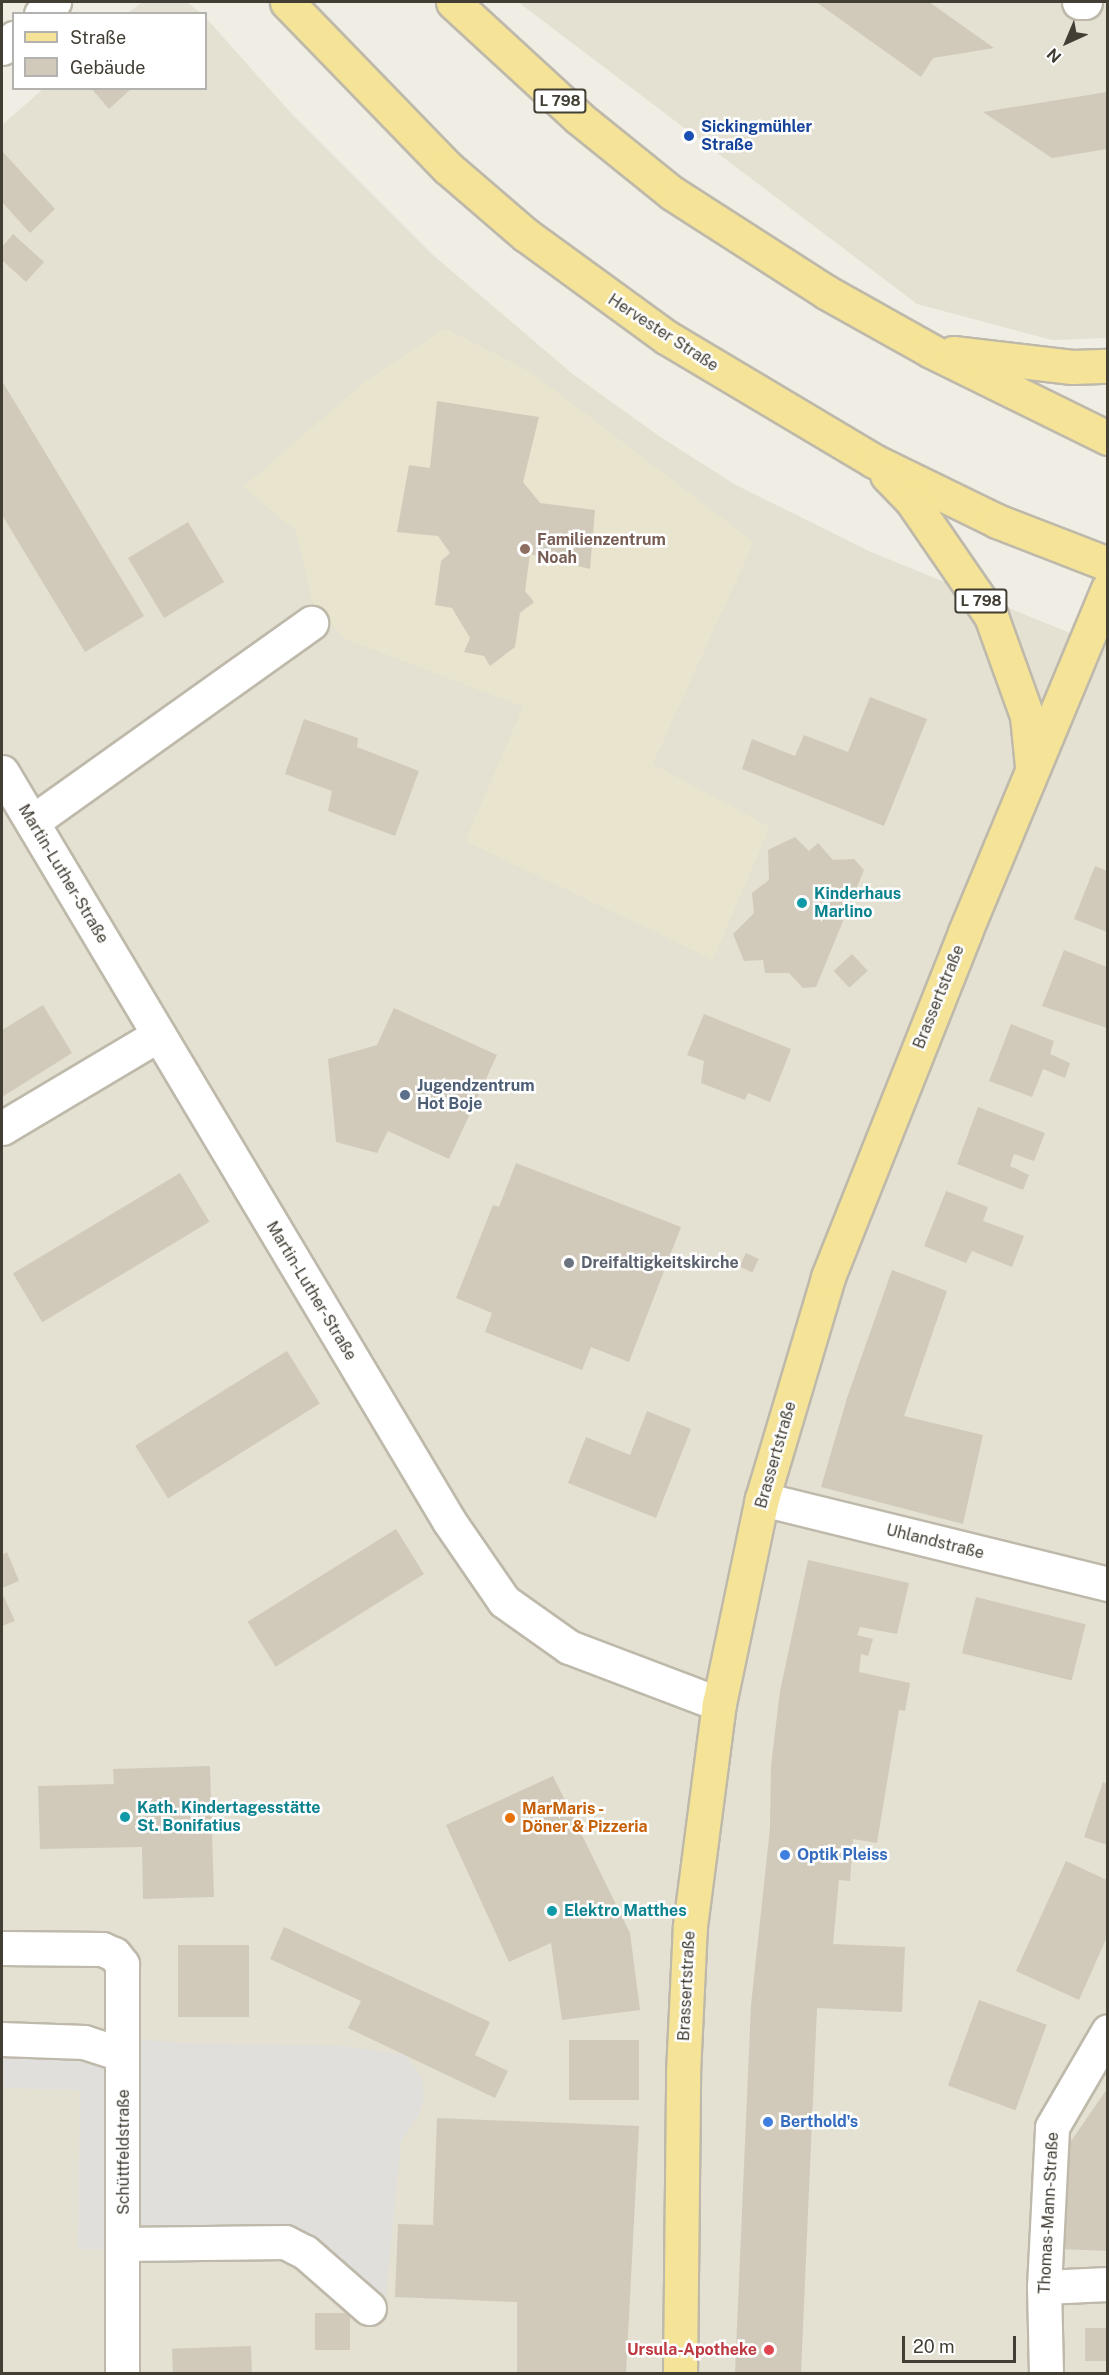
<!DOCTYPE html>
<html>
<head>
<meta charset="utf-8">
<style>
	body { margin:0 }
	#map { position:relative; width:1109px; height:2375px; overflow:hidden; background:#f0eee4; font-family:"Public Sans",sans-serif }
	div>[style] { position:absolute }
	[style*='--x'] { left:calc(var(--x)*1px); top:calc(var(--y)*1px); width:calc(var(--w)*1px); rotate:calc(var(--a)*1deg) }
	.residential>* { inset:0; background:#e4e0d2 }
	.education>* { inset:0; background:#e8e4ce }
	.parking>* { inset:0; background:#e1dfdc }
	.building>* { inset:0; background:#d1caba; transform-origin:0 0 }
	.roads { filter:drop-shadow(2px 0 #beb9aa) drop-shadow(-2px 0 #beb9aa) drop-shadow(0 2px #beb9aa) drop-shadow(0 -2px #beb9aa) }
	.minor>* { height:33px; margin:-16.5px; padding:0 16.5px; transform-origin:16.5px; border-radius:16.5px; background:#fff }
	.major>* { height:33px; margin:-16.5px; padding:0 16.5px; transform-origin:16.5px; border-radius:16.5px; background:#f5e497 }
	.dots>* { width:16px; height:16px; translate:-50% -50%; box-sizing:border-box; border:3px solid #fff; border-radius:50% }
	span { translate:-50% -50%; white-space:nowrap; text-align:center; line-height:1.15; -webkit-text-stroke:5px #fff; paint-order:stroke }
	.shield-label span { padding:2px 4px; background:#fff; border:2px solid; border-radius:4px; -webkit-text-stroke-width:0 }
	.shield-label { font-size:15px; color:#423e34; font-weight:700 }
	.transit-label { font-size:16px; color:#164399; font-weight:700 }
	.left { translate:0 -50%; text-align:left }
	.street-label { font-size:16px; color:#423e34 }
	.education-label { font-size:16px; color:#785e54; font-weight:700 }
	.culture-label { font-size:16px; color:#0d838f; font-weight:700 }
	.service-label { font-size:16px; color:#4e5e75; font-weight:700 }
	.worship-label { font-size:16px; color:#5b616d; font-weight:700 }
	.food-label { font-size:16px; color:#c56008; font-weight:700 }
	.shop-label { font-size:16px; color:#366cbe; font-weight:700 }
	.health-label { font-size:16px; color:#be3a42; font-weight:700 }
	.right { translate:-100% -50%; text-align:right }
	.frame { position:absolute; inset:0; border:3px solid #423e34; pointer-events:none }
	.legend { position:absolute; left:12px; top:12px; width:195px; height:78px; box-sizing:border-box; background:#fff; border:2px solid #b3b2ae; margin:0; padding:8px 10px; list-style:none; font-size:18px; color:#423e34 }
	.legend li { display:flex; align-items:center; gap:12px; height:30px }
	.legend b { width:30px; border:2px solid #b3b2ae }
	.north { position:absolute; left:1037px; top:12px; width:60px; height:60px; -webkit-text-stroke:4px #fff; paint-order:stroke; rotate:224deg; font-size:16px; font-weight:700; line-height:24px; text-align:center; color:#423e34 }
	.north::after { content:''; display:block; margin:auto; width:21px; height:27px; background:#423e34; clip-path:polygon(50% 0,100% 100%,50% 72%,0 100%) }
	.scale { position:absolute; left:902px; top:2336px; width:114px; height:27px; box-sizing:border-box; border:3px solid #423e34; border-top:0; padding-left:8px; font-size:18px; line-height:21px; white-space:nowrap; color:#423e34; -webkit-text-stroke:4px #fff; paint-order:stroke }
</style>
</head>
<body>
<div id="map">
	<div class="residential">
		<i style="clip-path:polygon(142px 2px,186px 2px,201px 13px,128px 13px)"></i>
		<i style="clip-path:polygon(518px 2px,1107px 2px,1107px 338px,1052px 340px,917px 304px)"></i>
		<i style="clip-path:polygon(206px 18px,291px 113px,434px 256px,574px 375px,659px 436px,734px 484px,871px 552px,1107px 648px,1107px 2373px,2px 2373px,2px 125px,43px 89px,206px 88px)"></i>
	</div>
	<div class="education">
		<i style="clip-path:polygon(445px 328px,531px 372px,754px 542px,653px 764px,770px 827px,713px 960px,465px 841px,523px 707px,345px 639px,312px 602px,296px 531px,243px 487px,364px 382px)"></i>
	</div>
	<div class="parking">
		<i style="clip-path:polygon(2px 2028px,180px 2043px,342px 2046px,405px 2055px,422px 2078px,424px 2099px,418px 2117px,401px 2141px,385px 2304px,352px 2303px,290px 2253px,78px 2249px,80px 2090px,2px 2088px)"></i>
	</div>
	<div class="building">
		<i style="clip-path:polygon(816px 2px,929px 2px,994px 48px,933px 58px,921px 77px)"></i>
		<i style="clip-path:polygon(91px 88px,132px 88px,109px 109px)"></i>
		<i style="clip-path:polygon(1107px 92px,1107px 149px,1052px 158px,983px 112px)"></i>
		<i style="clip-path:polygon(2px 151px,55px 209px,30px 233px,2px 202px)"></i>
		<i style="clip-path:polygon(13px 234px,44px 262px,26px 282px,2px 260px,2px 247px)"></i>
		<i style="clip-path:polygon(2px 381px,144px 616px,85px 652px,2px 515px)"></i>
		<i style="clip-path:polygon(437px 401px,539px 417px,523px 482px,540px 503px,595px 510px,590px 569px,530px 554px,525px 591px,534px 602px,520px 613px,515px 647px,490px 666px,484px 656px,464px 652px,470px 638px,452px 608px,435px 605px,441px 561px,450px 553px,438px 536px,397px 532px,409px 465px,430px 468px)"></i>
		<i style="left:188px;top:522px;width:70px;height:70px;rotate:59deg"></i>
		<i style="clip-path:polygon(870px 697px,927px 719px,884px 826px,742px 769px,752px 739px,795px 756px,804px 735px,848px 752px)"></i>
		<i style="clip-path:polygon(304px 719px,358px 738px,357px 747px,419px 771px,395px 836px,328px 811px,332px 791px,285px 774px)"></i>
		<i style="clip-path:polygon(795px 837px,809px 851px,818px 843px,833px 860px,854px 859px,864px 870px,816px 987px,803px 988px,789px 973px,765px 973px,763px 960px,744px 961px,733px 934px,754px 913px,752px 893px,769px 880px,768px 850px)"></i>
		<i style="clip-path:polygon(1095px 866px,1107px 871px,1107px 932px,1074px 919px)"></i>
		<i style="clip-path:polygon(1064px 950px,1107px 967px,1107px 1028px,1042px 1006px)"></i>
		<i style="left:852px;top:954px;width:23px;height:25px;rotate:47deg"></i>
		<i style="clip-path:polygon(43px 1005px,72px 1053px,2px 1097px,2px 1030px)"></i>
		<i style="clip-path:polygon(394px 1008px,497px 1055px,449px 1159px,388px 1131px,377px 1153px,336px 1142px,328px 1059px,377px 1045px)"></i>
		<i style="clip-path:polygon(704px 1014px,791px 1049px,770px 1102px,748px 1093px,745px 1100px,701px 1083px,704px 1061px,687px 1055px)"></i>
		<i style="clip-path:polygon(1011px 1024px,1054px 1041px,1050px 1054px,1070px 1063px,1065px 1078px,1043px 1069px,1032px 1097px,989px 1081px)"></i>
		<i style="clip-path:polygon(978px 1107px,1045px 1133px,1034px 1161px,1014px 1154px,1010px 1166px,1029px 1175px,1023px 1190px,957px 1164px)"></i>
		<i style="clip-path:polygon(516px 1163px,681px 1227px,629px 1362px,591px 1347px,582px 1370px,485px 1332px,492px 1313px,456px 1298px,493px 1205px,499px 1207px)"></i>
		<i style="left:180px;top:1173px;width:57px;height:195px;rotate:59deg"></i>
		<i style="clip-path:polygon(946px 1191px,988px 1207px,983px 1221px,1024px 1236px,1012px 1267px,972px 1251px,966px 1263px,924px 1246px)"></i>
		<i style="left:746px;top:1253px;width:14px;height:15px;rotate:25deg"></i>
		<i style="clip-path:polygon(892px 1270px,947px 1291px,904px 1416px,983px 1435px,963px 1524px,821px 1487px,847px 1398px)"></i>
		<i style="left:287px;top:1351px;width:62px;height:179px;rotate:58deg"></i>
		<i style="clip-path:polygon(647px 1411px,691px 1429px,656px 1518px,568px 1483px,586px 1437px,630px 1455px)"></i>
		<i style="left:396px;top:1529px;width:53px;height:175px;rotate:58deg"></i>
		<i style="clip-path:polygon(7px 1552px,19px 1581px,2px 1588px,2px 1555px)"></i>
		<i style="clip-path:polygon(808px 1560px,909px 1583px,897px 1634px,860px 1627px,857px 1635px,873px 1639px,868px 1656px,861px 1654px,859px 1672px,910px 1683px,905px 1711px,899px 1710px,877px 1843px,853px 1839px,850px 1881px,839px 1880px,833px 1944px,905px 1947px,902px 2012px,817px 2008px,801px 2373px,735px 2373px,751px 2005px,770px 1828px,771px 1766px,780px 1691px)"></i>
		<i style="clip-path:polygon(2px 1593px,15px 1621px,2px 1626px)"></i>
		<i style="left:976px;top:1597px;width:113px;height:58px;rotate:14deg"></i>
		<i style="clip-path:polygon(210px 1766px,214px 1897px,143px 1899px,142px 1847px,40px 1849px,38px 1786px,114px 1784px,113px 1769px)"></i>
		<i style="clip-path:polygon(553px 1776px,630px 1933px,640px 2010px,562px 2020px,551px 1943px,509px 1962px,446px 1825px)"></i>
		<i style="clip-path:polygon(1103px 1782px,1107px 1784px,1107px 1845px,1084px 1837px)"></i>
		<i style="clip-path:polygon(1066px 1861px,1107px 1880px,1107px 1937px,1079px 2000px,1016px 1971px)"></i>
		<i style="clip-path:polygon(284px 1927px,490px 2022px,475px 2055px,508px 2071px,495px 2098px,348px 2028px,361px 2001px,270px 1959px)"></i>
		<i style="left:249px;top:1945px;width:72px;height:71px;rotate:90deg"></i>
		<i style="left:979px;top:2000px;width:72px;height:91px;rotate:20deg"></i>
		<i style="left:569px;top:2040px;width:70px;height:60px"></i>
		<i style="clip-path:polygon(1107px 2089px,1107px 2251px,1061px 2249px,1069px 2144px)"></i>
		<i style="clip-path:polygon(437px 2118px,639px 2126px,626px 2373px,517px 2373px,517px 2302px,395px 2297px,398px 2224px,433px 2225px)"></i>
		<i style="left:315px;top:2313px;width:35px;height:37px"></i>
		<i style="left:1107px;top:2328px;width:33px;height:22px;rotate:90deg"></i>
		<i style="left:251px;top:2346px;width:27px;height:79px;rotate:88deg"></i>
	</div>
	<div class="roads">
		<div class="minor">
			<i style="--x:1079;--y:2;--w:6;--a:0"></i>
			<i style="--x:41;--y:14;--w:18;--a:-43"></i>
			<i style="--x:2;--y:48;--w:16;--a:-40"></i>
			<i style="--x:2;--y:772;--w:872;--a:59.17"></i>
			<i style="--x:449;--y:1521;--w:97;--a:55.5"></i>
			<i style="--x:504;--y:1601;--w:80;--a:35.3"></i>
			<i style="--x:569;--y:1647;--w:160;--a:20.8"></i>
			<i style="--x:32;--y:822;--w:343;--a:-35.5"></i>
			<i style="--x:2;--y:1128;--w:182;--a:-30.8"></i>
			<i style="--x:762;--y:1499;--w:356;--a:13.8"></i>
			<i style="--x:2;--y:1948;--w:100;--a:0.6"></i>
			<i style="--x:102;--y:1949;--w:13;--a:23"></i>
			<i style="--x:114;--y:1954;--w:13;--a:51"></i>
			<i style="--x:122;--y:1964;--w:90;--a:90"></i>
			<i style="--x:2;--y:2039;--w:82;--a:2.1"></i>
			<i style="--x:84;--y:2042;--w:40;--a:18"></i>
			<i style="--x:122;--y:2054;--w:320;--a:90"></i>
			<i style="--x:123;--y:2244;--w:162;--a:-0.7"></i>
			<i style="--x:285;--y:2242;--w:22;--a:27"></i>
			<i style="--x:305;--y:2252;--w:85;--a:41.2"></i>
			<i style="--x:1044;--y:2287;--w:64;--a:-2.7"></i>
			<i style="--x:1046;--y:2374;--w:87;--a:-91.3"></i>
			<i style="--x:1044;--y:2287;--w:160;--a:-87.1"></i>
			<i style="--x:1052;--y:2127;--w:111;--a:-59.7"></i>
		</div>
		<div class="major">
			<i style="--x:287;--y:2;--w:231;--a:45.9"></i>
			<i style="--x:448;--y:168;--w:103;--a:40.7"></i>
			<i style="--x:526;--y:235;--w:173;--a:36.1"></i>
			<i style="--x:666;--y:337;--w:242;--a:30.8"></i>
			<i style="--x:874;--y:461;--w:137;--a:26"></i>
			<i style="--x:997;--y:521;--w:119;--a:21.2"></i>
			<i style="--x:453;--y:2;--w:171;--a:42.6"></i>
			<i style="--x:579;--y:118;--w:119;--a:38.9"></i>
			<i style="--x:672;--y:193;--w:183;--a:32.7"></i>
			<i style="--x:826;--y:292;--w:120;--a:29.3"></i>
			<i style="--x:931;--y:351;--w:197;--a:26.2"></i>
			<i style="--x:953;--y:353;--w:120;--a:6.7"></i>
			<i style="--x:1072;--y:367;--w:36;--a:-2"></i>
			<i style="--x:887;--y:475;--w:36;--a:46"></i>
			<i style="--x:912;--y:501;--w:140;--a:55.5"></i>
			<i style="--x:991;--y:616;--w:106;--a:70.2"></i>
			<i style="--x:1027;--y:716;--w:50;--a:84.3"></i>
			<i style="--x:680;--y:2374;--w:301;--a:-89.4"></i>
			<i style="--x:683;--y:2073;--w:147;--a:-87.3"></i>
			<i style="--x:690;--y:1926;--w:224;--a:-82.6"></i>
			<i style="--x:719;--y:1704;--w:209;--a:-78.2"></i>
			<i style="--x:762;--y:1499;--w:232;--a:-73.4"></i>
			<i style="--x:828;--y:1277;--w:371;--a:-68.3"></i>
			<i style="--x:965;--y:932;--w:372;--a:-67.4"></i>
		</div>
	</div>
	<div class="dots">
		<i style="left:689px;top:136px;background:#1a4fb4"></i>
		<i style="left:525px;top:549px;background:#8d6e63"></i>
		<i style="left:802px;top:903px;background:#0f9aa8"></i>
		<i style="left:405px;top:1095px;background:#5c6f8a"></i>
		<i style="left:569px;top:1263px;background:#6b7280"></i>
		<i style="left:125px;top:1817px;background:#0f9aa8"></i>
		<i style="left:510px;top:1818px;background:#e8710a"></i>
		<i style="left:785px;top:1855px;background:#3f7fe0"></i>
		<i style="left:552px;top:1911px;background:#0f9aa8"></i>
		<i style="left:768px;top:2122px;background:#3f7fe0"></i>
		<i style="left:769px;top:2350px;background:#e0444e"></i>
	</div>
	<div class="shield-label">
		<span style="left:560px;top:101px">L 798</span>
		<span style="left:981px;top:601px">L 798</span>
	</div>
	<div class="transit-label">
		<span class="left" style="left:701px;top:136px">Sickingmühler<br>Straße</span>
	</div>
	<div class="street-label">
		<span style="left:663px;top:333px;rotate:33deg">Hervester Straße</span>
		<span style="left:63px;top:874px;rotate:59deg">Martin-Luther-Straße</span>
		<span style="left:939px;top:997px;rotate:-68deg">Brassertstraße</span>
		<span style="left:311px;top:1291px;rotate:59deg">Martin-Luther-Straße</span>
		<span style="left:776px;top:1455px;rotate:-74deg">Brassertstraße</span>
		<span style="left:935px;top:1542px;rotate:14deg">Uhlandstraße</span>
		<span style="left:687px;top:1986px;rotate:-87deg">Brassertstraße</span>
		<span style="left:124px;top:2152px;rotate:-90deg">Schüttfeldstraße</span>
		<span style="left:1049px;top:2213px;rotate:-87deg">Thomas-Mann-Straße</span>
	</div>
	<div class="education-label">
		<span class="left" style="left:537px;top:549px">Familienzentrum<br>Noah</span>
	</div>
	<div class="culture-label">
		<span class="left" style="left:814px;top:903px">Kinderhaus<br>Marlino</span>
		<span class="left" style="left:137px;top:1817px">Kath. Kindertagesstätte<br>St. Bonifatius</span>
		<span class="left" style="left:564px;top:1911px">Elektro Matthes</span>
	</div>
	<div class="service-label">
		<span class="left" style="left:417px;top:1095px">Jugendzentrum<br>Hot Boje</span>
	</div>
	<div class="worship-label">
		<span class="left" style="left:581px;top:1263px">Dreifaltigkeitskirche</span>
	</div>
	<div class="food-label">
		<span class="left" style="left:522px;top:1818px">MarMaris -<br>Döner &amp; Pizzeria</span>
	</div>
	<div class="shop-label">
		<span class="left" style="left:797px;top:1855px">Optik Pleiss</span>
		<span class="left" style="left:780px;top:2122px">Berthold's</span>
	</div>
	<div class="health-label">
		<span class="right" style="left:757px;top:2350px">Ursula-Apotheke</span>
	</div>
	<div class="frame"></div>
	<ul class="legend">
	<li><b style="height:8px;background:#f5e497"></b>Straße</li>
	<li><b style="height:16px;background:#d1caba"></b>Gebäude</li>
	</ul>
	<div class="north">N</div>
	<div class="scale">20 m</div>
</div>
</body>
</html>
